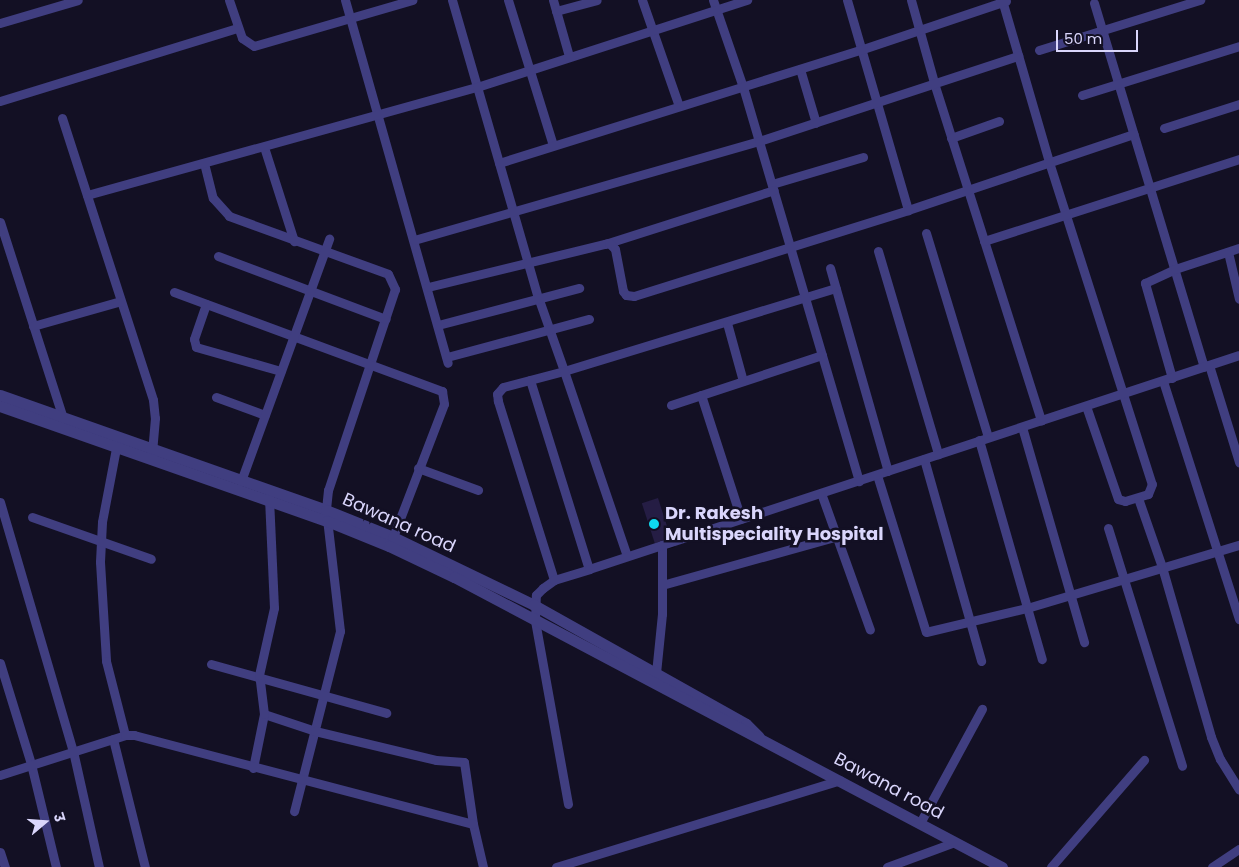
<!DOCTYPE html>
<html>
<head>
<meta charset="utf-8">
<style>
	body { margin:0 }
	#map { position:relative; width:1239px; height:867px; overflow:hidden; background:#131024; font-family:Poppins,"Noto Sans Devanagari",sans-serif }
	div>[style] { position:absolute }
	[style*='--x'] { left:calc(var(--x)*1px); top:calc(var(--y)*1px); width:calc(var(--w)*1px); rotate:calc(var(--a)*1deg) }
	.shadow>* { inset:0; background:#0007 }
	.building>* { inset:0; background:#251d44; transform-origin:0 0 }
	.minor>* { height:9px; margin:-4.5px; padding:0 4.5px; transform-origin:4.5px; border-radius:4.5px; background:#403e80 }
	.tertiary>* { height:11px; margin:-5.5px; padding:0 5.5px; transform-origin:5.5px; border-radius:5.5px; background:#403e80 }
	.dots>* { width:14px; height:14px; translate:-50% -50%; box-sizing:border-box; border:2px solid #131024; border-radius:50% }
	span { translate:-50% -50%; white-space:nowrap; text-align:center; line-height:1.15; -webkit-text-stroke:5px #131024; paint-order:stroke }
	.poi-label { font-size:18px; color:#dad6fc; font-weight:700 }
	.left { translate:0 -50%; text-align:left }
	.street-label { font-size:18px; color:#dad6fc }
	.north { position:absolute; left:20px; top:797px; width:50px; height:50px; -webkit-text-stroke:4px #131024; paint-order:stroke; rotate:72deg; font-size:14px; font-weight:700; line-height:20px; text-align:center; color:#dad6fc }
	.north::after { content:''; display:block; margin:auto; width:18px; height:22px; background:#dad6fc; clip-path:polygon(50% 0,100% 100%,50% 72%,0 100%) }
	.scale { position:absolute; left:1056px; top:30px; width:82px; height:22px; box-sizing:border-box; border:2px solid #dad6fc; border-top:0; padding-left:6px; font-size:15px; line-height:18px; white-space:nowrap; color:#dad6fc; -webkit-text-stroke:4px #131024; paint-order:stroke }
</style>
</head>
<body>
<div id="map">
	<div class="shadow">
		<i style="clip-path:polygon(658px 500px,675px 547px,661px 551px)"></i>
	</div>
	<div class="building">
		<i style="left:658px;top:498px;width:42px;height:17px;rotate:72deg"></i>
	</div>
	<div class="minor">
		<i style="--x:229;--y:0;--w:40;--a:71.1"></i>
		<i style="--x:242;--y:38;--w:14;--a:34"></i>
		<i style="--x:254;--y:46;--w:165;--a:-16.2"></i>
		<i style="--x:345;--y:0;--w:377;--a:74.2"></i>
		<i style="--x:452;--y:0;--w:309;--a:73.9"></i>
		<i style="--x:538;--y:297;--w:78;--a:70.6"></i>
		<i style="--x:564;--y:371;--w:284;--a:-17"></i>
		<i style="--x:508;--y:0;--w:152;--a:72.8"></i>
		<i style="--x:553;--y:0;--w:58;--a:74.1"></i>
		<i style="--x:642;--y:0;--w:112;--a:70.8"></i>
		<i style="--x:713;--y:0;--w:92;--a:71"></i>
		<i style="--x:743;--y:87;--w:411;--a:73.6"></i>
		<i style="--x:847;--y:0;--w:219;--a:73.8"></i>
		<i style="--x:911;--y:0;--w:89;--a:74.4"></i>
		<i style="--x:935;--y:86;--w:351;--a:72.4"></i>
		<i style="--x:1002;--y:0;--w:169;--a:73.8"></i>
		<i style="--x:1049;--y:162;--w:338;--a:72.3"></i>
		<i style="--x:1152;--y:484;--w:11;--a:112"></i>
		<i style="--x:1148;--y:494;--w:24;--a:163"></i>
		<i style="--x:1125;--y:501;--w:7;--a:-164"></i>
		<i style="--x:1118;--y:499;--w:98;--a:-109"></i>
		<i style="--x:1094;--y:3;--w:380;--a:73.2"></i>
		<i style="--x:556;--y:11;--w:42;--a:-15"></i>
		<i style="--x:0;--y:23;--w:81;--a:-16.4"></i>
		<i style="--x:1039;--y:50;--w:169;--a:-17.3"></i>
		<i style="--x:800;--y:69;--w:56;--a:73.5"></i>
		<i style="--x:1082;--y:95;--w:164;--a:-17.3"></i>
		<i style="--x:0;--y:101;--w:249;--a:-17.1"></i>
		<i style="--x:62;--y:118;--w:296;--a:72.1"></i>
		<i style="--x:153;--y:400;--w:18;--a:84"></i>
		<i style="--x:155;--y:418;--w:36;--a:95"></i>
		<i style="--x:1164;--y:128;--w:79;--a:-17.7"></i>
		<i style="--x:951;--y:138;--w:51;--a:-19.5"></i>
		<i style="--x:264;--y:147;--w:99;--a:72.3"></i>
		<i style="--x:204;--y:163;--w:36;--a:76"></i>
		<i style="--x:213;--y:198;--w:24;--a:48"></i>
		<i style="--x:229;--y:216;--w:169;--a:20"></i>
		<i style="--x:388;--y:274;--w:17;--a:65"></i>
		<i style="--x:395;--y:289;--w:212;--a:108.4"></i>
		<i style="--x:328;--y:490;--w:20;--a:96"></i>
		<i style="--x:326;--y:510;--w:122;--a:83.4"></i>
		<i style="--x:340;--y:631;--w:186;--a:104.3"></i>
		<i style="--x:499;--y:163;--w:378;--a:-17.4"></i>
		<i style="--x:860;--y:50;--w:154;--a:-18.6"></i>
		<i style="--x:772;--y:184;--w:95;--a:-16.5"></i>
		<i style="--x:87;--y:195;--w:405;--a:-15.5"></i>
		<i style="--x:477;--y:87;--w:284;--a:-17.9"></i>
		<i style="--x:0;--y:222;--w:206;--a:72.2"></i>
		<i style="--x:926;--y:233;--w:213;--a:73.1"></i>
		<i style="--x:414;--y:240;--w:359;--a:-16"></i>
		<i style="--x:759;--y:141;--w:273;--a:-18.2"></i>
		<i style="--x:984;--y:241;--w:268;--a:-17.8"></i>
		<i style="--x:605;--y:244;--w:177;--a:-17.7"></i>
		<i style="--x:878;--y:251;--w:212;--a:73.5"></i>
		<i style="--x:1228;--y:252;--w:48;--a:76.8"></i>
		<i style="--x:218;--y:256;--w:179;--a:20.6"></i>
		<i style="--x:830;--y:268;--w:211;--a:74.1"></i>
		<i style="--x:428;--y:287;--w:186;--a:-13.7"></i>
		<i style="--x:609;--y:243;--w:8;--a:45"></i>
		<i style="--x:615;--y:249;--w:43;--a:79.2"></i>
		<i style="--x:623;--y:291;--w:5;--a:53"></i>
		<i style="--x:626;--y:295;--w:8;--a:7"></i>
		<i style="--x:634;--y:296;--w:287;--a:-17.4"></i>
		<i style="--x:908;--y:210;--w:238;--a:-18.6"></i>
		<i style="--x:174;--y:292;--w:286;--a:20.3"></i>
		<i style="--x:442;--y:391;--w:13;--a:81"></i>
		<i style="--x:444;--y:404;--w:142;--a:111"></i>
		<i style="--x:206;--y:304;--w:37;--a:109"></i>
		<i style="--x:194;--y:339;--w:8;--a:76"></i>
		<i style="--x:196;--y:347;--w:88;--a:15.8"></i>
		<i style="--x:727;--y:323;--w:60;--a:74.6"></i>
		<i style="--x:438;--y:325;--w:146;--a:-14.7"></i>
		<i style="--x:33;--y:326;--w:91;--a:-15.9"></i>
		<i style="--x:447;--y:357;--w:147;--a:-15"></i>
		<i style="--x:1209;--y:365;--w:102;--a:72.8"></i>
		<i style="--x:1172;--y:378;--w:99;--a:-105.9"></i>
		<i style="--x:1145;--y:283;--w:33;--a:-25"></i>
		<i style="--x:1175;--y:269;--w:67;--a:-18.2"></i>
		<i style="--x:530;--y:380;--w:198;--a:72.7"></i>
		<i style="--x:1163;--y:381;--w:250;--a:72.3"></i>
		<i style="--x:701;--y:395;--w:130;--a:72.1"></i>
		<i style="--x:216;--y:397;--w:52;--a:20.2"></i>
		<i style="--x:671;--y:405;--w:159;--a:-18.3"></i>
		<i style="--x:1022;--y:427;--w:224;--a:73.9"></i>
		<i style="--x:979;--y:440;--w:228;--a:74"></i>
		<i style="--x:117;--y:443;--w:80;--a:100.8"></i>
		<i style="--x:102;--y:522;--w:40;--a:92.9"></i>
		<i style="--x:100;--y:562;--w:99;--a:86.5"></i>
		<i style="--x:106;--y:661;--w:76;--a:75.6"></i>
		<i style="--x:924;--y:459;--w:210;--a:74.2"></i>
		<i style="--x:418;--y:468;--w:64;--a:20.1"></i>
		<i style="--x:877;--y:475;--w:164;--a:72.7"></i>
		<i style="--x:926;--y:632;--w:104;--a:-13.4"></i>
		<i style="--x:1027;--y:608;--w:221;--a:-16.6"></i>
		<i style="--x:241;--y:481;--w:258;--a:-70"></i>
		<i style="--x:821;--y:493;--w:145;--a:70.3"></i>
		<i style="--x:1138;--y:498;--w:73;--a:70.8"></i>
		<i style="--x:1162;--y:567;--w:177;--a:73.9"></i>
		<i style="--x:1211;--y:737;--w:24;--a:68"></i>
		<i style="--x:1220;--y:759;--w:36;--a:58"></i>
		<i style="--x:0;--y:502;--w:259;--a:73.7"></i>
		<i style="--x:73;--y:751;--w:119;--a:77.4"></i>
		<i style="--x:32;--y:517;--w:126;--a:19.4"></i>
		<i style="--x:1108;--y:528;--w:249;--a:72.7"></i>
		<i style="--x:554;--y:580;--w:188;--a:-107.4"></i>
		<i style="--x:498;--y:401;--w:7;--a:-98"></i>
		<i style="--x:497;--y:394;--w:9;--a:-49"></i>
		<i style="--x:503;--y:387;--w:63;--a:-14.7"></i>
		<i style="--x:564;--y:371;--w:195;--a:71.2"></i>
		<i style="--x:662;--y:585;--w:182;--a:-15.6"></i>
		<i style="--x:0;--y:663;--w:106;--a:72.9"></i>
		<i style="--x:31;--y:764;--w:106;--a:76.4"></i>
		<i style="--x:211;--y:664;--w:182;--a:15.6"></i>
		<i style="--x:656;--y:673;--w:59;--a:-84.2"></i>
		<i style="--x:662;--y:614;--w:69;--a:-90"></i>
		<i style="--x:264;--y:714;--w:54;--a:18.4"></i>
		<i style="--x:315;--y:731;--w:124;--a:13.5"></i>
		<i style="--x:436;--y:760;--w:28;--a:4"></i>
		<i style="--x:464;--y:762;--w:63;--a:81.7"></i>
		<i style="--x:473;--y:824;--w:44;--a:76.9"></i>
		<i style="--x:113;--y:739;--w:132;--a:76"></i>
		<i style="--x:253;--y:768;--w:55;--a:-78.5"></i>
		<i style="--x:264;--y:714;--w:39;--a:-97"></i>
		<i style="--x:259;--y:675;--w:69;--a:-77.4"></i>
		<i style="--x:274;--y:608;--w:111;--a:-92.6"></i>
		<i style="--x:0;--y:775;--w:131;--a:-17.7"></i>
		<i style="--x:125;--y:735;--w:9;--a:0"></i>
		<i style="--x:134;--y:735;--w:350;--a:14.7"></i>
		<i style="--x:568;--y:804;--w:187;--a:-100.2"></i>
		<i style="--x:535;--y:620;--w:25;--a:-88"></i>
		<i style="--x:536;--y:595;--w:10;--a:-45"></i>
		<i style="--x:543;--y:588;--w:14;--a:-36"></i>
		<i style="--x:554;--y:580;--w:37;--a:-17"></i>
		<i style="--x:589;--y:569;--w:684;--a:-18.22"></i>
		<i style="--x:920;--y:823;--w:130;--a:-61.5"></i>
		<i style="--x:0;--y:852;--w:16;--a:72"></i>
		<i style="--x:556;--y:867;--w:297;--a:-17"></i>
		<i style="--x:887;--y:867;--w:72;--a:-20.2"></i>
		<i style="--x:1051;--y:867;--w:142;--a:-49"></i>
		<i style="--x:1212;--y:867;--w:32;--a:-34"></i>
	</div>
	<div class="tertiary">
		<i style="--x:0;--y:395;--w:346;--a:19.4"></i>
		<i style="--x:326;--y:510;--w:72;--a:21.9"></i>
		<i style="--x:393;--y:537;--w:157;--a:25.7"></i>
		<i style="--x:534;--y:605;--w:243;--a:29.3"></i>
		<i style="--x:746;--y:724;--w:18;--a:45"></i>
		<i style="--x:0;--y:406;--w:347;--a:19.4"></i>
		<i style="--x:327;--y:521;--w:67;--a:22"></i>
		<i style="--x:389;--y:546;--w:72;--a:25.5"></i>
		<i style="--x:454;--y:577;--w:620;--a:27.89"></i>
	</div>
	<div class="dots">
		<i style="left:654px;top:524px;background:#0fdaef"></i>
	</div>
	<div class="poi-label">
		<span class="left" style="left:665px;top:524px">Dr. Rakesh<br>Multispeciality Hospital</span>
	</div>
	<div class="street-label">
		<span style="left:399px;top:523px;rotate:24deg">Bawana road</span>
		<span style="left:889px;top:786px;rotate:28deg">Bawana road</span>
	</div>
	<div class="north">उ</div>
	<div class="scale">50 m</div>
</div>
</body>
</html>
